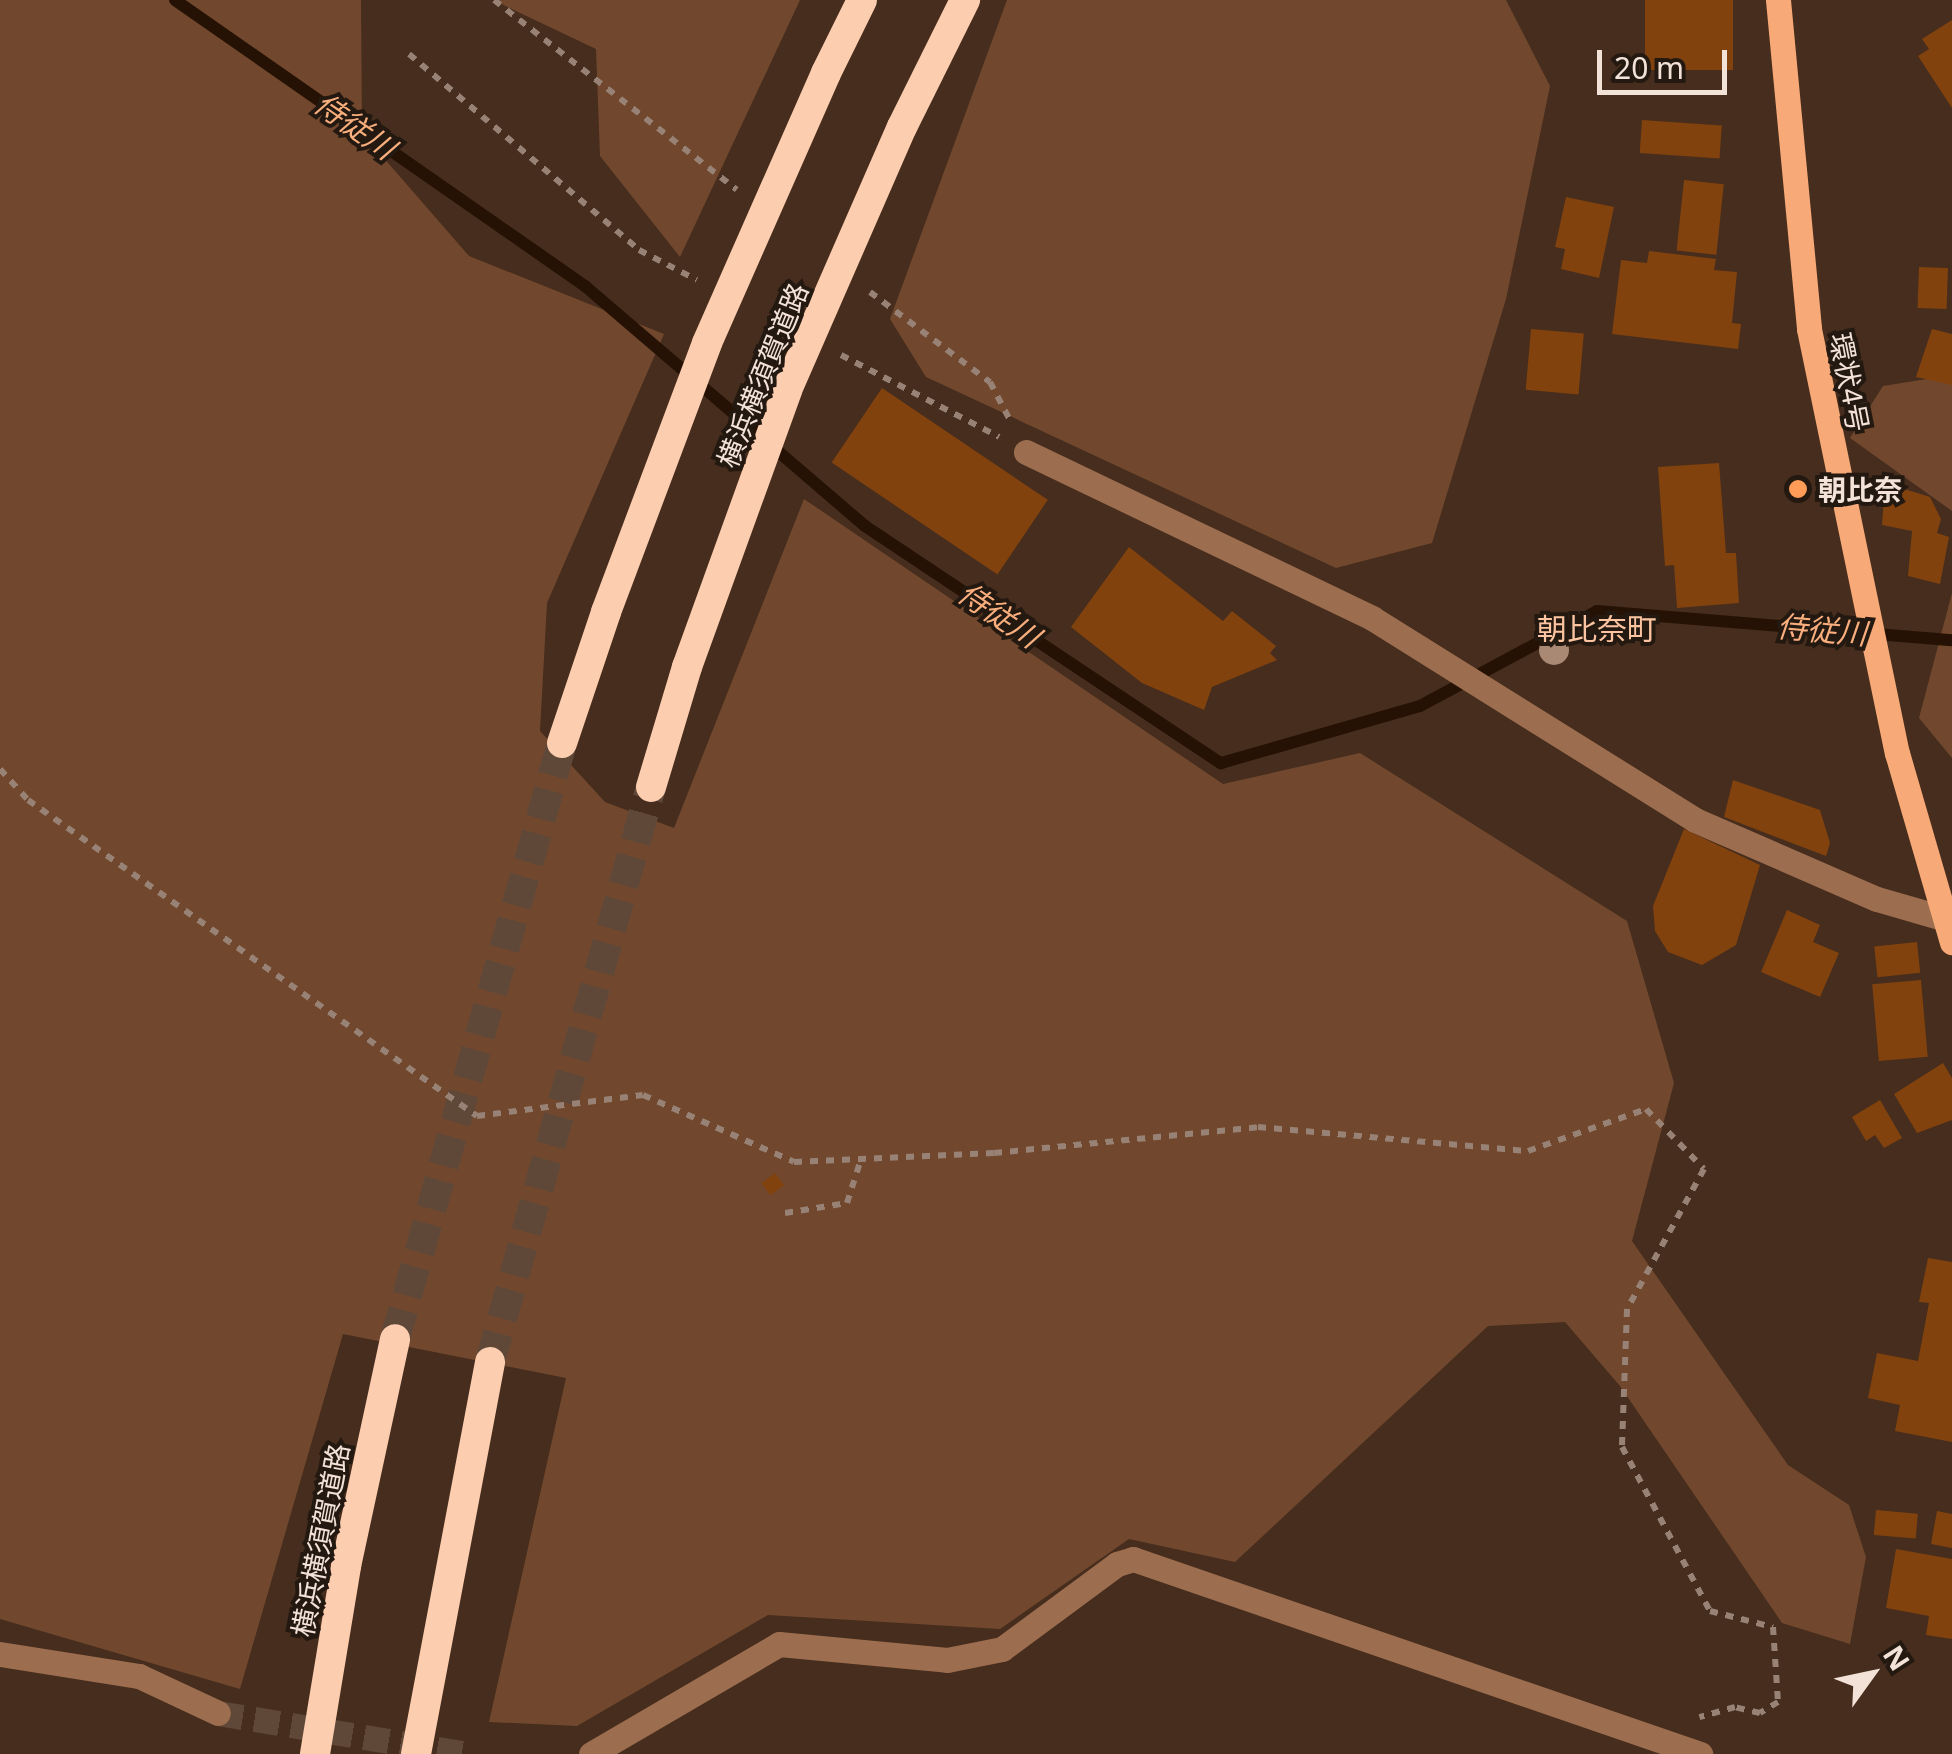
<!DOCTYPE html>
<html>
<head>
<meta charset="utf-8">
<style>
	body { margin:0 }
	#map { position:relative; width:1952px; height:1754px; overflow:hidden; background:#462d1d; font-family:"Noto Sans","Noto Sans JP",sans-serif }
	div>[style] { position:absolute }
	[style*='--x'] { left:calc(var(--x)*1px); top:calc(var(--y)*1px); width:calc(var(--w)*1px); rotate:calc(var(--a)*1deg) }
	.green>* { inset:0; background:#71482e }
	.stream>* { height:12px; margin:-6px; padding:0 6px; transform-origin:6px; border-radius:6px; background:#261204 }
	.building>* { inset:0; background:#81420e; transform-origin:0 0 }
	.minor-tunnel>* { height:25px; margin-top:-12.5px; transform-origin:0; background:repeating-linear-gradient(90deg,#604839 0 25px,transparent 0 37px) }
	.highway-tunnel>* { height:30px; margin-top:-15px; transform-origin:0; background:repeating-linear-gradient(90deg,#604839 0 30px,transparent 0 45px) }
	.path>* { height:6px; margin-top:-3px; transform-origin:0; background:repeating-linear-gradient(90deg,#978275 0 8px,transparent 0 16px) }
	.minor>* { height:25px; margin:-12.5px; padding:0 12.5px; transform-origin:12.5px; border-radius:12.5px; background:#9c6d4e }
	.major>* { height:25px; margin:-12.5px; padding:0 12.5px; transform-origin:12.5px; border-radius:12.5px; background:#f7a977 }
	.highway>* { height:30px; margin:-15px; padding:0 15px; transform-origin:15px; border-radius:15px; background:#fdcdb0 }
	.highway-bridge>* { height:30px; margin:-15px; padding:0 15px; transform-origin:15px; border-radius:15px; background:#fdcdb0 }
	.trees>* { width:30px; height:30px; margin:-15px; border-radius:50%; background:#a98874 }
	.dots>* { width:28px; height:28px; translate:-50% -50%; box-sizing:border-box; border:5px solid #241911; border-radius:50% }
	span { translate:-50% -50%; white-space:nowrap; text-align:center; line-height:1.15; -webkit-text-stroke:8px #241911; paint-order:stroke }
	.street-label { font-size:28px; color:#f3e2d8 }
	.poi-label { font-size:28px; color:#f3e2d8; font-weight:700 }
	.left { translate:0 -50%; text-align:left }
	.water-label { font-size:30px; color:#f9ae7d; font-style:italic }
	.neighbourhood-label { font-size:30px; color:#fcc4a0 }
	.north { position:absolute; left:1822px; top:1624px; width:100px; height:100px; -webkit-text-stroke:8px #241911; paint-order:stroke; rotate:57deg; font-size:28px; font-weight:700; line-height:40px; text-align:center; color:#f3e2d8 }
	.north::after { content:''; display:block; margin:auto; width:35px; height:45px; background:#f3e2d8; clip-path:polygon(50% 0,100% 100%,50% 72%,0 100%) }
	.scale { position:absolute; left:1597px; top:50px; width:130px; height:45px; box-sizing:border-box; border:5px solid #f3e2d8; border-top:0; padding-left:12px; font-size:30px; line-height:35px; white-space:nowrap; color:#f3e2d8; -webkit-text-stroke:8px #241911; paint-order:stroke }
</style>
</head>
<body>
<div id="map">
	<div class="green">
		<i style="clip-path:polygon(0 0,361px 0,362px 133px,469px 256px,664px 334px,547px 603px,540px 731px,605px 802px,674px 828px,804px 499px,1223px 784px,1360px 753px,1627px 921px,1674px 1083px,1632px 1241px,1788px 1465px,1849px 1505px,1866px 1557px,1850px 1644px,1782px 1623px,1620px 1386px,1565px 1322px,1488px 1326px,1235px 1562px,1129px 1539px,1000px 1629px,768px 1615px,577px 1726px,489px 1722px,566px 1378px,343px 1334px,240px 1689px,0 1619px)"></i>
		<i style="clip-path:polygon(493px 0,800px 0,680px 257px,600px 156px,596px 49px)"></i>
		<i style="clip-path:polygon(1007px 0,1506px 0,1550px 86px,1506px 299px,1432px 543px,1336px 568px,926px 377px,890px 319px)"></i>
		<i style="clip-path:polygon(1952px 375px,1952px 511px,1850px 438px,1883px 386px)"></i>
		<i style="clip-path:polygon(1952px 593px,1952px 758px,1919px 718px)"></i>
	</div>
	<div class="stream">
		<i style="--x:175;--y:0;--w:500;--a:34.9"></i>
		<i style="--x:585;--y:286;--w:369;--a:40.6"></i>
		<i style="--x:865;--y:526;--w:428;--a:33.7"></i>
		<i style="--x:1221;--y:763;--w:207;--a:-16"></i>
		<i style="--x:1420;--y:706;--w:201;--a:-28.2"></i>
		<i style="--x:1597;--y:611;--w:356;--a:4.7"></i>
	</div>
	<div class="building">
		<i style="left:1645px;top:0;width:88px;height:70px"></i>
		<i style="clip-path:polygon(1952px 20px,1952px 108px,1918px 56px,1929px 49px,1922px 39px)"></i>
		<i style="left:1642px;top:120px;width:80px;height:33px;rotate:4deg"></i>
		<i style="left:1684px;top:180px;width:40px;height:71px;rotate:6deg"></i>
		<i style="clip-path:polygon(1566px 197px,1614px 207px,1599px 278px,1561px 269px,1565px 249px,1555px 247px)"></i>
		<i style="clip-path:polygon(1649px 251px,1716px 259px,1714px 270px,1737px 272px,1732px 323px,1741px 324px,1738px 349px,1612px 334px,1621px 260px,1647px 263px)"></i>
		<i style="left:1919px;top:267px;width:29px;height:41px;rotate:2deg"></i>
		<i style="left:1531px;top:329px;width:53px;height:61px;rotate:5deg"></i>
		<i style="clip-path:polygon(1932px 329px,1952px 334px,1952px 385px,1916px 377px)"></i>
		<i style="left:882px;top:388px;width:200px;height:90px;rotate:34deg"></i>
		<i style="clip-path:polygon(1719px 463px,1726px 553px,1736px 553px,1739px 603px,1677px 608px,1674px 565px,1665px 566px,1658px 467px)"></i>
		<i style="clip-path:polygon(1885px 483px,1930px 497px,1941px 519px,1937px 533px,1949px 537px,1940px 584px,1908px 576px,1912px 531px,1882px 525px)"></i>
		<i style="clip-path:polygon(1129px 547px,1223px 621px,1232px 611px,1276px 646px,1270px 653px,1277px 660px,1212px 687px,1204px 710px,1142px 683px,1071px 627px)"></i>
		<i style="clip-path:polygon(1733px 780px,1820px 810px,1830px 843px,1826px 856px,1724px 817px)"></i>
		<i style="clip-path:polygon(1684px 829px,1760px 865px,1736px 945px,1702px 965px,1668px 952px,1655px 931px,1653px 906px)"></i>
		<i style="clip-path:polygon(1787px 910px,1820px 925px,1813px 942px,1839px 953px,1820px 997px,1761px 972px)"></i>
		<i style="left:1917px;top:942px;width:31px;height:43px;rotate:84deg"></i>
		<i style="left:1921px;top:980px;width:77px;height:49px;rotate:85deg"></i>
		<i style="clip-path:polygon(1943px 1063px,1952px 1078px,1952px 1120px,1917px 1133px,1894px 1094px)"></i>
		<i style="clip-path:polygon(1880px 1100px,1902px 1138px,1884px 1148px,1875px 1135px,1866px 1141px,1852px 1117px)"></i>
		<i style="left:775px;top:1173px;width:15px;height:17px;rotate:53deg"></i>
		<i style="clip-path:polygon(1928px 1258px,1952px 1262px,1952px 1442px,1895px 1431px,1900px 1405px,1868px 1398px,1877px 1353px,1918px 1361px,1929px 1303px,1919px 1302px)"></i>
		<i style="left:1876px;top:1510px;width:42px;height:25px;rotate:5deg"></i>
		<i style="clip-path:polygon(1937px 1511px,1952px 1514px,1952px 1548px,1931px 1544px)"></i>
		<i style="clip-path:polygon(1896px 1549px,1952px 1559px,1952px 1639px,1926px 1635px,1929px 1616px,1886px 1608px)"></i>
	</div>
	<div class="minor-tunnel">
		<i style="--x:218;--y:1713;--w:254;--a:9.3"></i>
	</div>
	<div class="highway-tunnel">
		<i style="--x:395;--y:1339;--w:619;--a:-74.35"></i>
		<i style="--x:490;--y:1362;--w:597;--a:-74.36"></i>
	</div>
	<div class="path">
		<i style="--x:494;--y:0;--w:308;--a:38"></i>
		<i style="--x:409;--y:54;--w:302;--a:40.4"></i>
		<i style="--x:639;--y:250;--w:65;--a:27.3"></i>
		<i style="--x:870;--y:292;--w:150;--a:36.9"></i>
		<i style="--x:990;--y:382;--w:47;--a:62.4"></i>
		<i style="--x:841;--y:355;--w:178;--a:27.4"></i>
		<i style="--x:0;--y:769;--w:42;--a:47.9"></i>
		<i style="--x:28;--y:800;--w:549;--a:35.14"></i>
		<i style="--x:477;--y:1116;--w:167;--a:-7.2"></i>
		<i style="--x:643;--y:1095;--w:165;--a:23.9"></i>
		<i style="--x:794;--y:1162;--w:200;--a:-2.6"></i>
		<i style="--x:994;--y:1153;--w:265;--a:-5.6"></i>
		<i style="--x:1258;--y:1127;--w:271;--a:5.1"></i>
		<i style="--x:1528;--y:1151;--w:125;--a:-19.6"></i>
		<i style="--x:1646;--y:1109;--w:83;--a:46"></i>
		<i style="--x:1704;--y:1169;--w:160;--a:118.8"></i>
		<i style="--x:1627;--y:1309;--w:138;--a:92.1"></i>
		<i style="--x:1622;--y:1447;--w:186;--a:61.8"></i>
		<i style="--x:1710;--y:1611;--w:65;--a:14.3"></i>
		<i style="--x:1773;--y:1627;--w:75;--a:86.2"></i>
		<i style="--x:1778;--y:1702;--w:21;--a:149"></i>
		<i style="--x:1760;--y:1713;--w:26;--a:-167"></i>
		<i style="--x:1735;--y:1707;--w:37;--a:164"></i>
		<i style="--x:785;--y:1213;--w:63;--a:-9.2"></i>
		<i style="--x:847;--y:1203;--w:46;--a:-72.3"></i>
	</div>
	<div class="minor">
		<i style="--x:1026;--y:452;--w:384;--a:25.6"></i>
		<i style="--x:1372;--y:618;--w:381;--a:32"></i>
		<i style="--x:1695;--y:820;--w:198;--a:23.5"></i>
		<i style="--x:1877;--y:899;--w:69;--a:16.1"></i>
		<i style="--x:0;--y:1654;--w:141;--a:9"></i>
		<i style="--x:139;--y:1676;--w:87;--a:25.1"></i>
		<i style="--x:591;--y:1754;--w:218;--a:-30.3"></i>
		<i style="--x:779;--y:1644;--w:169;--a:5.4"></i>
		<i style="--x:947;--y:1660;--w:56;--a:-11.3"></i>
		<i style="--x:1002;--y:1649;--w:143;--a:-36.5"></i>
		<i style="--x:1117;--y:1564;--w:17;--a:-17"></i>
		<i style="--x:1133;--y:1559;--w:600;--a:18.98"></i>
	</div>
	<div class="major">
		<i style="--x:1778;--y:0;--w:330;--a:84.6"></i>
		<i style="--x:1809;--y:329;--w:433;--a:78.3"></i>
		<i style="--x:1897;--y:753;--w:197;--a:73.8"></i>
	</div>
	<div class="highway">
		<i style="--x:826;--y:73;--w:81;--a:-63.7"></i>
		<i style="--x:902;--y:127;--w:142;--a:-63.6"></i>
		<i style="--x:562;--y:743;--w:138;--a:-71.4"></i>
		<i style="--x:651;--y:787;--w:125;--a:-73.3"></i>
		<i style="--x:315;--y:1754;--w:191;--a:-80.6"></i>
		<i style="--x:346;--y:1566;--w:232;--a:-77.8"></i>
		<i style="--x:416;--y:1754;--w:399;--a:-79.3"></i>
	</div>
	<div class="highway-bridge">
		<i style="--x:606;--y:612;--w:287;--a:-69.4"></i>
		<i style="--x:707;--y:343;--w:295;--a:-66.2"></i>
		<i style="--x:687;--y:667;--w:294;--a:-70.1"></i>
		<i style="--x:787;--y:390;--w:287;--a:-66.4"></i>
	</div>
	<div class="trees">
		<i style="left:1554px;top:650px"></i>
	</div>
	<div class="dots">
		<i style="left:1798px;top:489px;background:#fe9c58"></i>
	</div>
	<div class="street-label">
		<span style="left:762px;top:375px;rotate:-68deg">横浜横須賀道路</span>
		<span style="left:1850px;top:382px;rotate:79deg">環状4号</span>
		<span style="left:320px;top:1540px;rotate:-79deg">横浜横須賀道路</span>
	</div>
	<div class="poi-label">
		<span class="left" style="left:1818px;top:489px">朝比奈</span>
	</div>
	<div class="water-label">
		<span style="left:355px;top:126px;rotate:35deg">侍従川</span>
		<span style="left:999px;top:615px;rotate:34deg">侍従川</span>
		<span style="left:1822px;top:630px;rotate:5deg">侍従川</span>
	</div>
	<div class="neighbourhood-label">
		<span style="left:1597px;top:629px">朝比奈町</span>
	</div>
	<div class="north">N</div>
	<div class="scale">20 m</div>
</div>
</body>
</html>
